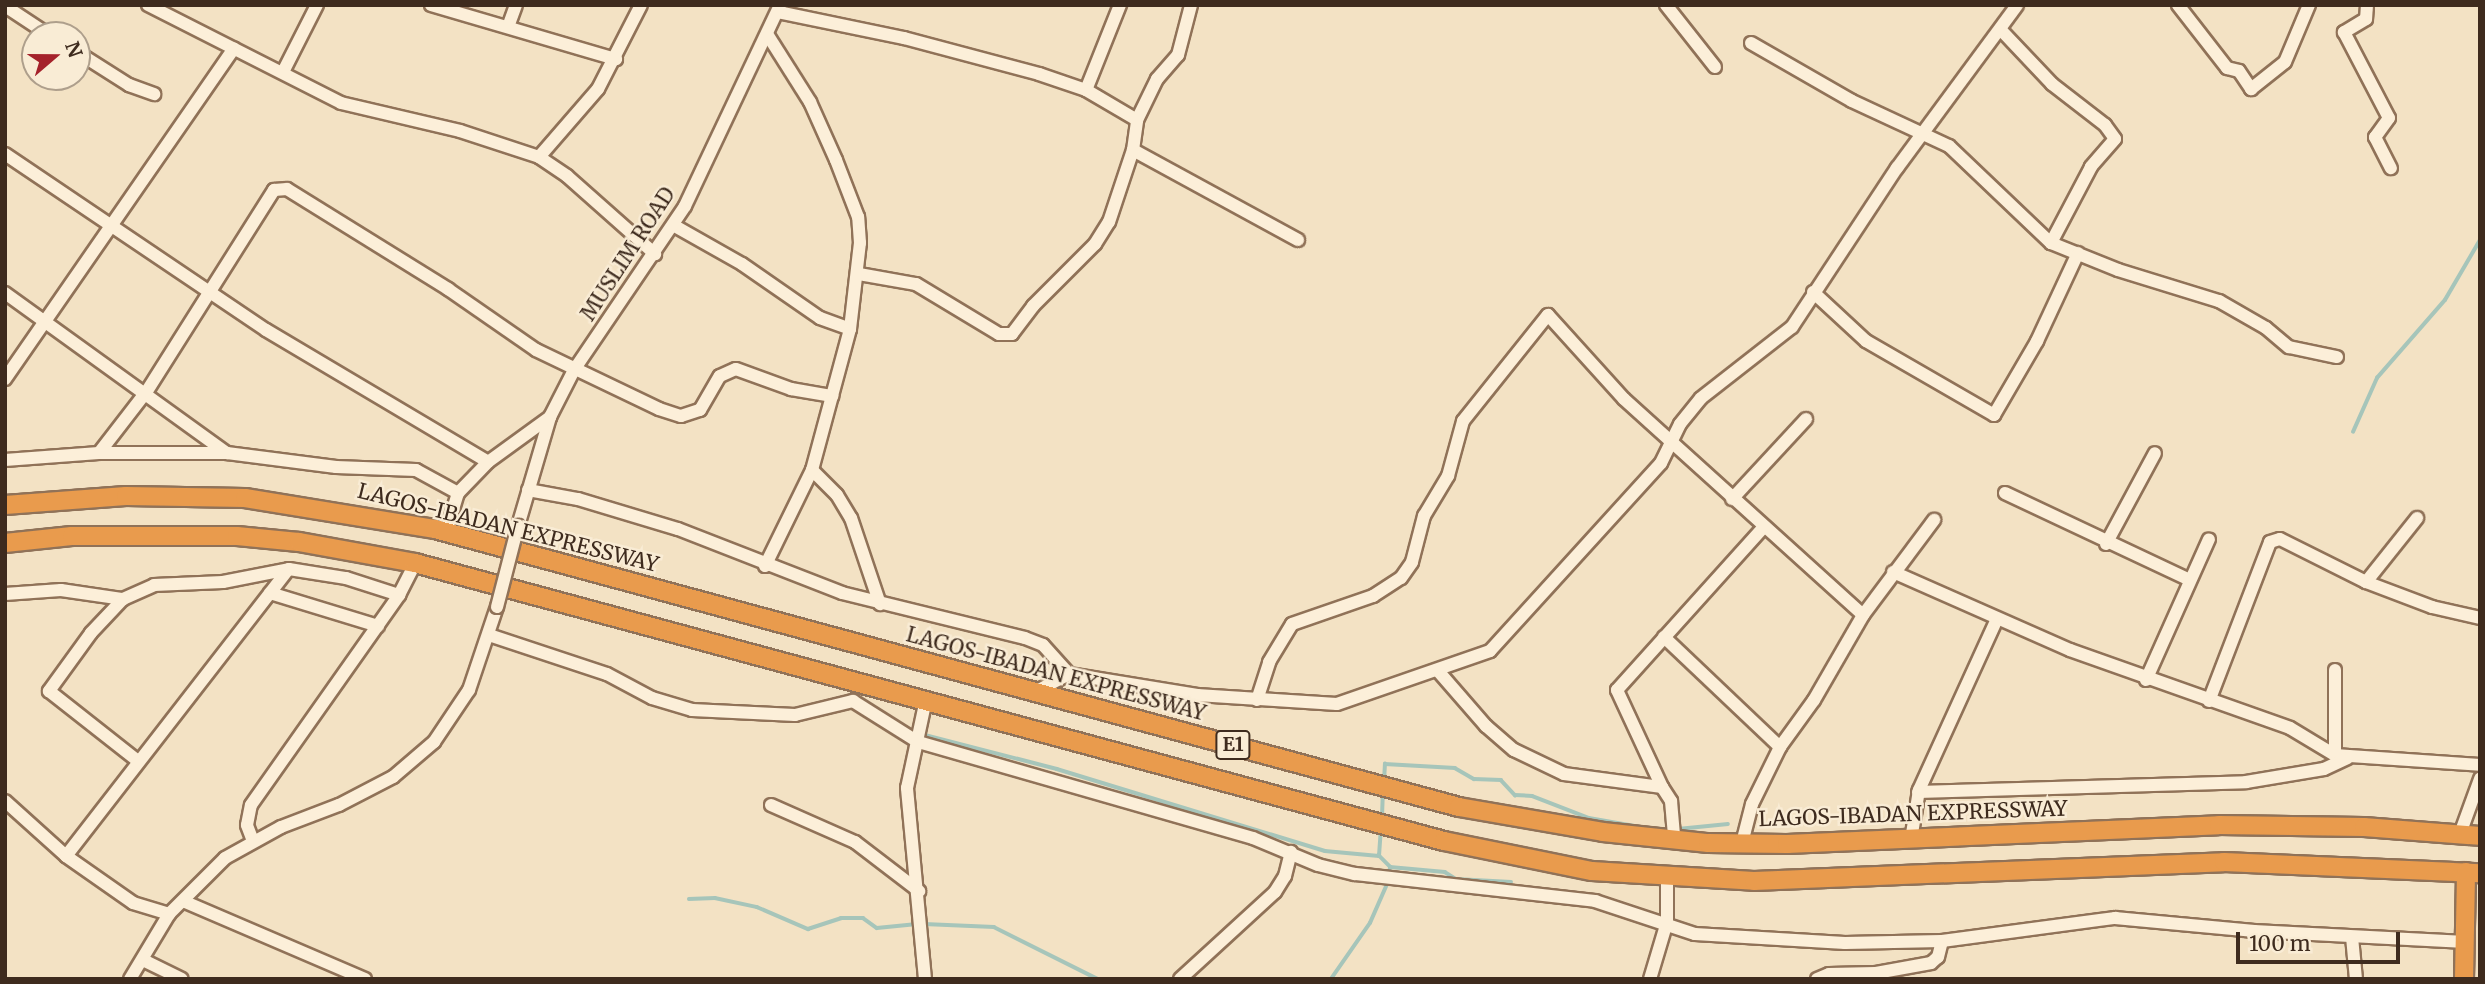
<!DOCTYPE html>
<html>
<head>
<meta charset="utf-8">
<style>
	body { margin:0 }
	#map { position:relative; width:2485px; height:984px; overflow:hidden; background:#f3e2c4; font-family:Merriweather,serif }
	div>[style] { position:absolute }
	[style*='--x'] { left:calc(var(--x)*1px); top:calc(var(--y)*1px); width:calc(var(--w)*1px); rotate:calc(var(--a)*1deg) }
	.stream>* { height:3.5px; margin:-1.75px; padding:0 1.75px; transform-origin:1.75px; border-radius:1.75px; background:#a6c5ba }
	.roads { filter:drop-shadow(2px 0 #907258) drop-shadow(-2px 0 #907258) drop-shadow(0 2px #907258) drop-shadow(0 -2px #907258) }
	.minor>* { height:12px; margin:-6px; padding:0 6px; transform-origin:6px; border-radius:6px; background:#fcefd9 }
	.highway>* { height:18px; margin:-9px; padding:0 9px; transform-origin:9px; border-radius:9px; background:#e99b4d }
	.bridges { filter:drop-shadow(2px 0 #907258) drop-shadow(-2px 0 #907258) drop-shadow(0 2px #907258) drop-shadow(0 -2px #907258) }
	.minor-bridge>* { height:12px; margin:-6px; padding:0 6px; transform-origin:6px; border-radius:6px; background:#fcefd9 }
	span { translate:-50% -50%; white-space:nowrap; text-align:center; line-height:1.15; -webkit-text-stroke:5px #f9ecd5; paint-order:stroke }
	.shield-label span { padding:2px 5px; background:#f9ecd5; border:2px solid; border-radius:5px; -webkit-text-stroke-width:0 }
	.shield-label { font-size:19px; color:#3e2b1e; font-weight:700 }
	.street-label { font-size:21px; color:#3e2b1e }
	.frame { position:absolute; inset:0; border:7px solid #3e2b1e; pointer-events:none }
	.north { position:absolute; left:21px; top:21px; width:70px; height:70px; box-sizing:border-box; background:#f9ecd5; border:2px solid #ae9f8c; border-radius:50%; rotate:70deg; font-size:19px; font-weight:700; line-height:28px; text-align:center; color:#3e2b1e }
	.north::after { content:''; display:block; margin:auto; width:24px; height:32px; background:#a5222b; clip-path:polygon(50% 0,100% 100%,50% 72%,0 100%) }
	.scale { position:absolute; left:2236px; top:932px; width:164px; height:32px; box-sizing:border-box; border:4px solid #3e2b1e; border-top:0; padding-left:9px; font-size:21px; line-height:24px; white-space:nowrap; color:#3e2b1e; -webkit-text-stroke:5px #f9ecd5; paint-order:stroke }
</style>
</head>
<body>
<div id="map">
	<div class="stream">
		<i style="--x:2353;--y:432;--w:59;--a:-66"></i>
		<i style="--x:2377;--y:378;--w:103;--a:-48.9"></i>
		<i style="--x:2445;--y:300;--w:69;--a:-59.7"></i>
		<i style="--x:925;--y:735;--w:136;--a:14.4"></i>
		<i style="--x:1057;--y:769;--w:280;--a:17"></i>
		<i style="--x:1325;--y:851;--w:54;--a:5.3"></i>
		<i style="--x:1384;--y:782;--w:18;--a:-87"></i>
		<i style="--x:1385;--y:764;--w:70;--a:3.3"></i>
		<i style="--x:1455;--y:768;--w:22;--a:30"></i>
		<i style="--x:1474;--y:779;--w:27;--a:2"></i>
		<i style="--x:1501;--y:780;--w:21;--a:47"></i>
		<i style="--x:1515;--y:795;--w:17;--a:3"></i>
		<i style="--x:1532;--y:796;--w:61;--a:21.1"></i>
		<i style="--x:1589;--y:818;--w:65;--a:9.8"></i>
		<i style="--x:1382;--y:817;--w:24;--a:-88"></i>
		<i style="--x:1678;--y:829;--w:50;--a:-5.7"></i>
		<i style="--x:1390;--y:867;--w:55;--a:5.2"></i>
		<i style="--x:1445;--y:872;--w:13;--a:32"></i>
		<i style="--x:1456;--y:879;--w:55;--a:3.1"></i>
		<i style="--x:689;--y:899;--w:26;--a:-2"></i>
		<i style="--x:715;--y:898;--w:43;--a:12.1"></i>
		<i style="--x:757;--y:907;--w:56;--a:23.3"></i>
		<i style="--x:808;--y:929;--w:35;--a:-18"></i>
		<i style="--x:841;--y:918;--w:22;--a:0"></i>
		<i style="--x:863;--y:918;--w:17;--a:36"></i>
		<i style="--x:877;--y:928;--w:40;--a:-5.7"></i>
		<i style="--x:924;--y:924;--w:70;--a:2.5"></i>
		<i style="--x:994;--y:927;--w:116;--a:26.6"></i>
		<i style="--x:1331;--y:979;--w:68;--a:-55.1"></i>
		<i style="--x:1370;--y:923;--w:45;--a:-66.3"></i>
		<i style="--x:1388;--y:882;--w:15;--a:-82"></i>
		<i style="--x:1390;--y:867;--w:16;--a:-135"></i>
		<i style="--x:1379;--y:856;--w:28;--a:-86"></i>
	</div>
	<div class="roads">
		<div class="minor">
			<i style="--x:148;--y:5;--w:216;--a:26.9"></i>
			<i style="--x:341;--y:103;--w:122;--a:13.2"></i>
			<i style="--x:460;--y:131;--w:83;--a:18.2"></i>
			<i style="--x:539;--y:157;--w:34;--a:34"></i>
			<i style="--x:567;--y:176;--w:118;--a:41.6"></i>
			<i style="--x:431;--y:5;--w:193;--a:16.3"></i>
			<i style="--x:1666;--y:5;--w:79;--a:51.7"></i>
			<i style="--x:2178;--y:5;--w:80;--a:52.1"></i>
			<i style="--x:2227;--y:68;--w:12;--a:14"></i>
			<i style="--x:2239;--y:71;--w:22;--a:56"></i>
			<i style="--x:2251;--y:89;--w:43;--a:-38.5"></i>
			<i style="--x:2285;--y:62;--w:62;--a:-67.2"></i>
			<i style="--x:2367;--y:5;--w:14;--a:94"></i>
			<i style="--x:2366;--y:19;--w:26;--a:149"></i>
			<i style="--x:2344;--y:32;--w:97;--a:62.4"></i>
			<i style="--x:2389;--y:118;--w:24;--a:126"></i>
			<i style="--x:2375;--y:137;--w:35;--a:63"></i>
			<i style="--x:5;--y:6;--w:53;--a:33.4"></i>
			<i style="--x:778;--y:12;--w:129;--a:11.7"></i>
			<i style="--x:904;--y:38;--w:140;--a:14.9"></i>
			<i style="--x:1039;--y:74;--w:50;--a:18.8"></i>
			<i style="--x:1086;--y:90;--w:59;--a:30.5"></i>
			<i style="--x:508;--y:27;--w:23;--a:-70"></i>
			<i style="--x:2000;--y:29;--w:76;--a:46.6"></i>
			<i style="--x:2052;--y:84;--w:67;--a:37.7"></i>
			<i style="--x:2105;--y:125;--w:17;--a:54"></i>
			<i style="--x:2115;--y:139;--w:37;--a:131"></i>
			<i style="--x:2091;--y:167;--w:86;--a:117.8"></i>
			<i style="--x:1751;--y:43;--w:116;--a:29.9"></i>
			<i style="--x:1852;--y:101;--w:107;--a:24.9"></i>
			<i style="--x:1949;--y:146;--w:141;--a:43.6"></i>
			<i style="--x:2051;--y:243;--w:72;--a:21.9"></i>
			<i style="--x:2118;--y:270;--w:106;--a:17.1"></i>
			<i style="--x:2219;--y:301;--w:54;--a:29.9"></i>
			<i style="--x:2266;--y:328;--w:30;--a:40"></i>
			<i style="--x:2289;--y:347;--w:49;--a:11.8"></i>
			<i style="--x:77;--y:52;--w:62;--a:32.4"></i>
			<i style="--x:129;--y:85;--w:27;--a:20"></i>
			<i style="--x:283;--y:72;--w:75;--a:-63.1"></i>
			<i style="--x:1086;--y:90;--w:92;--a:-68.2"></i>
			<i style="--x:1133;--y:150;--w:188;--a:28.6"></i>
			<i style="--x:5;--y:154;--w:315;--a:34"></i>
			<i style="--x:266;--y:330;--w:258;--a:30.7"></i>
			<i style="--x:539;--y:157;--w:90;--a:-49.1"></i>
			<i style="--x:598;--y:89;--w:94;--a:-62.9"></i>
			<i style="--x:673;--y:225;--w:79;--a:29.5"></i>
			<i style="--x:742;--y:264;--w:95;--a:34.7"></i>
			<i style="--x:820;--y:318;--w:32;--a:20"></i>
			<i style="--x:859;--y:274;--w:58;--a:10"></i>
			<i style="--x:916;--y:284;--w:97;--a:31.1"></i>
			<i style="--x:999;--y:334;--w:13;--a:0"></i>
			<i style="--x:1012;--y:334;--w:35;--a:-53"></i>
			<i style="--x:1033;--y:306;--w:88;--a:-45"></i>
			<i style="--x:1095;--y:244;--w:26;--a:-58"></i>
			<i style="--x:1109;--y:222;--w:76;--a:-71.6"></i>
			<i style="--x:1133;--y:150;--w:30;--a:-82"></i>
			<i style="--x:1137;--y:120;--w:46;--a:-64"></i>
			<i style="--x:1157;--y:79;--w:32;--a:-49"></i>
			<i style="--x:1178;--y:55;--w:52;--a:-75.4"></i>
			<i style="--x:1813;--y:292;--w:72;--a:42.8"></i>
			<i style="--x:1866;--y:341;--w:148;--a:30"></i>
			<i style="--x:1994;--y:415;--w:86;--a:-59.8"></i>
			<i style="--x:2037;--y:341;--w:97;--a:-65"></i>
			<i style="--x:5;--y:293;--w:274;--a:35.8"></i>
			<i style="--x:5;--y:379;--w:402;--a:-55.3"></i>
			<i style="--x:99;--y:453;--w:78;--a:-52.3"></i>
			<i style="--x:147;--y:391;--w:238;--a:-57.7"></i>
			<i style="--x:274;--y:190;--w:13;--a:-4"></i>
			<i style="--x:287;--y:189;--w:190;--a:31.8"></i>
			<i style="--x:448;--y:289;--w:107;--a:34.7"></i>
			<i style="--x:536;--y:350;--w:136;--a:25.6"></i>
			<i style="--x:659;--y:409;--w:23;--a:18"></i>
			<i style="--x:681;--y:416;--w:20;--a:-18"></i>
			<i style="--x:700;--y:410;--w:39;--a:-60"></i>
			<i style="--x:720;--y:376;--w:17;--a:-24"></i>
			<i style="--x:736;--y:369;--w:59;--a:20"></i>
			<i style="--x:791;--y:389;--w:42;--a:9.7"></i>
			<i style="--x:5;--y:460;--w:94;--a:-4.3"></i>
			<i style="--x:99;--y:453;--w:128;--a:0"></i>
			<i style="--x:227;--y:453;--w:110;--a:7.3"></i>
			<i style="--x:336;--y:467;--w:80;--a:2.1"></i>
			<i style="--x:416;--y:470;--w:48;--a:28.7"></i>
			<i style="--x:812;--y:470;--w:35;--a:45"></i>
			<i style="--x:837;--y:495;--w:27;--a:59"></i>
			<i style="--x:851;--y:518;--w:91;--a:71.4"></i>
			<i style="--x:528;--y:490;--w:51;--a:10.2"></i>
			<i style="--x:578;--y:499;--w:104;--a:16.7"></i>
			<i style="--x:678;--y:529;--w:176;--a:21.3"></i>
			<i style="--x:842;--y:593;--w:188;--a:13.8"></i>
			<i style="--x:1025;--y:638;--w:19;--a:21"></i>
			<i style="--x:1043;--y:645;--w:39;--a:48"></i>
			<i style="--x:2005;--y:493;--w:204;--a:25.2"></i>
			<i style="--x:1732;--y:499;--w:109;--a:-47.2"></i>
			<i style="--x:518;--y:526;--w:114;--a:-73.6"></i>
			<i style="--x:550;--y:417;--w:53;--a:-62.9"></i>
			<i style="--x:574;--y:370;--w:198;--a:-55.9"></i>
			<i style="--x:685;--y:206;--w:222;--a:-64.7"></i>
			<i style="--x:446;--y:532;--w:41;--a:-72.9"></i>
			<i style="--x:458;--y:493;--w:43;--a:-45.9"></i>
			<i style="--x:488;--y:462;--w:77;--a:-36"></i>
			<i style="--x:2106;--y:544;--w:103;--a:-61.7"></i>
			<i style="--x:765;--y:566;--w:107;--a:-63.9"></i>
			<i style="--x:812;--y:470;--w:146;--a:-74.9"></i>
			<i style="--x:850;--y:329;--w:87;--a:-83.4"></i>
			<i style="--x:860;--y:243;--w:26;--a:-94"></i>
			<i style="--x:858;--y:217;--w:61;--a:-111.1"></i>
			<i style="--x:836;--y:160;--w:64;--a:-114.1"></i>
			<i style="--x:810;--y:102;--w:80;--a:-122.3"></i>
			<i style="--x:1893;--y:572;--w:193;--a:23.8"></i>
			<i style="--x:2070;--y:650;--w:233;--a:19.5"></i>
			<i style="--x:2290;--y:728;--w:52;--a:31"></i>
			<i style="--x:2335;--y:755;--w:145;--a:3.9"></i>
			<i style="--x:2366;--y:582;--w:82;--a:-51.4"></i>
			<i style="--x:270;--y:593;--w:113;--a:17"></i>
			<i style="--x:5;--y:594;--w:56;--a:-4.1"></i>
			<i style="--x:61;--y:590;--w:63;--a:8.3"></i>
			<i style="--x:123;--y:599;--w:34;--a:-24"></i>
			<i style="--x:154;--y:585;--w:69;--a:-2.5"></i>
			<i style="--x:223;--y:582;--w:67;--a:-11.1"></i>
			<i style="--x:289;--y:569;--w:58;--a:9"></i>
			<i style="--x:346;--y:578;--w:56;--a:17.8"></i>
			<i style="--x:123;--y:599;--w:47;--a:133.3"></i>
			<i style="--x:91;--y:633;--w:72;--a:125.9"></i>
			<i style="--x:49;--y:691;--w:113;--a:38.2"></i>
			<i style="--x:489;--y:635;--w:124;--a:18.3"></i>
			<i style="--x:607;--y:674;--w:51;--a:28.1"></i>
			<i style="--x:652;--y:698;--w:42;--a:16.7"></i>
			<i style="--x:692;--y:710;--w:103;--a:2.8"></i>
			<i style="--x:795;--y:715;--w:60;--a:-13.6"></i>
			<i style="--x:853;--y:701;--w:77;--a:32.2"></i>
			<i style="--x:918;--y:742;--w:348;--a:16"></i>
			<i style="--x:1253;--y:838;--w:70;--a:22.6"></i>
			<i style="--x:1318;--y:865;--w:38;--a:14"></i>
			<i style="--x:1355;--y:874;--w:242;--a:6.4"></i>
			<i style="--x:1595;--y:901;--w:105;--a:18.3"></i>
			<i style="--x:1695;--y:934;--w:150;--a:3.4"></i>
			<i style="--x:1845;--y:943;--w:97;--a:-1.2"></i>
			<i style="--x:1942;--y:941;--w:175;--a:-7.6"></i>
			<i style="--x:2115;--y:918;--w:140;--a:5.3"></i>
			<i style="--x:2254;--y:931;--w:212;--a:3"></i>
			<i style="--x:1664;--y:637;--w:160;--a:43.5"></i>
			<i style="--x:2335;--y:670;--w:85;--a:90"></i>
			<i style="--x:1439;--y:672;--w:72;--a:49"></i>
			<i style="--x:1486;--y:726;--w:37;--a:41"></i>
			<i style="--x:1514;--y:750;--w:55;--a:25.6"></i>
			<i style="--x:1564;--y:774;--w:99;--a:7.6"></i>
			<i style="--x:1662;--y:787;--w:17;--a:57"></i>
			<i style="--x:1671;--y:801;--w:38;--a:85"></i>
			<i style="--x:2146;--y:680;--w:154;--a:-65.9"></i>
			<i style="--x:1035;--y:692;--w:38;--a:-28"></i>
			<i style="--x:1069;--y:674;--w:130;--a:9.3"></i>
			<i style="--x:1197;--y:695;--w:140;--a:3.7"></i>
			<i style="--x:1337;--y:704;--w:162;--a:-19.1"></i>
			<i style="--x:1490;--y:651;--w:254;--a:-47.7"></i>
			<i style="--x:1661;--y:463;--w:43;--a:-64"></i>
			<i style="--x:1680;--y:424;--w:33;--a:-51"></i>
			<i style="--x:1701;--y:398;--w:115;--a:-38"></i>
			<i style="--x:1792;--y:327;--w:191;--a:-56.6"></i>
			<i style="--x:1897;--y:168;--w:202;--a:-53.6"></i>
			<i style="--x:1257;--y:700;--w:40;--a:-72"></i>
			<i style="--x:1269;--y:662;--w:44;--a:-58.8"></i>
			<i style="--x:1292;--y:624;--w:86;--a:-19.1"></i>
			<i style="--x:1373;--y:596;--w:33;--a:-33"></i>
			<i style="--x:1401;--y:578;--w:19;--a:-55"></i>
			<i style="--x:1412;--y:562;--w:48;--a:-75.4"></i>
			<i style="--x:1424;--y:516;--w:47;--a:-59"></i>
			<i style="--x:1448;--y:476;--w:57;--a:-74.7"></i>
			<i style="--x:1463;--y:421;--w:136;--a:-51.3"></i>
			<i style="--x:1548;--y:315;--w:113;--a:47.9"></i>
			<i style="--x:1624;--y:399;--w:322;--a:42.1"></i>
			<i style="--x:2209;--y:701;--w:170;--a:-69"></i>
			<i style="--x:2270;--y:542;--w:10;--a:-17"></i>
			<i style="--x:2280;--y:539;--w:96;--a:26.6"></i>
			<i style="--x:2366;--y:582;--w:71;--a:20.7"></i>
			<i style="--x:2432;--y:607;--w:49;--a:12.9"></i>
			<i style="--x:1662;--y:787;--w:107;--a:-114.9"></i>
			<i style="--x:1617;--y:690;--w:218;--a:-48"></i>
			<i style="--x:1918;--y:792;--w:328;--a:-1.7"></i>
			<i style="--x:2246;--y:782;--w:79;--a:-9.5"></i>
			<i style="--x:2324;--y:769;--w:26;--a:-25"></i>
			<i style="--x:5;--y:801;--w:82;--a:42"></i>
			<i style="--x:66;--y:856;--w:82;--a:35"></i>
			<i style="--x:133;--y:903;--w:38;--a:17"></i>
			<i style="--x:771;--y:805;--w:92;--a:23.8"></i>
			<i style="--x:855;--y:842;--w:81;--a:37.4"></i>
			<i style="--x:2460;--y:834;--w:59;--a:-70"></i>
			<i style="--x:1911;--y:840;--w:51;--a:-80.9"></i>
			<i style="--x:1919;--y:790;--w:188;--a:-65.5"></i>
			<i style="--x:253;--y:841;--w:17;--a:-111"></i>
			<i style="--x:247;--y:825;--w:20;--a:-79"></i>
			<i style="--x:251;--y:805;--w:257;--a:-54.8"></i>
			<i style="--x:399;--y:595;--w:36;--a:-63"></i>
			<i style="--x:1742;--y:843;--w:40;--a:-75.6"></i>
			<i style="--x:1752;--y:804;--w:64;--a:-63.8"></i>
			<i style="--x:1780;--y:747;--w:58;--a:-54.1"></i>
			<i style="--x:1814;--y:700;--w:98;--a:-60"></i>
			<i style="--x:1863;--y:615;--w:119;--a:-53.2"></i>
			<i style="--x:66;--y:856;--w:363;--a:-52.2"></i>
			<i style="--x:183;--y:901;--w:198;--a:23.2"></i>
			<i style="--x:2352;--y:937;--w:42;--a:84.6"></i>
			<i style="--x:143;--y:960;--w:43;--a:26"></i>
			<i style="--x:130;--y:979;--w:76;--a:-59"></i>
			<i style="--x:169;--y:914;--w:79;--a:-45"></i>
			<i style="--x:225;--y:858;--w:64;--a:-29"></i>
			<i style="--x:281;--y:827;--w:62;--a:-20.8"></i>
			<i style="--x:339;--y:805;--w:61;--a:-27.4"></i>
			<i style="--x:393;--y:777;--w:54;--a:-40.5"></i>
			<i style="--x:434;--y:742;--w:63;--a:-56.1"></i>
			<i style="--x:469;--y:690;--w:88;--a:-71.4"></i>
			<i style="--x:925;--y:979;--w:192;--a:-95.4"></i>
			<i style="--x:907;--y:788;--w:91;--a:-77.9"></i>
			<i style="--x:1180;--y:979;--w:129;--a:-42.5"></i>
			<i style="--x:1275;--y:892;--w:19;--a:-58"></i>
			<i style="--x:1285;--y:876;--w:25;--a:-76"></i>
			<i style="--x:1650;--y:979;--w:59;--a:-73.4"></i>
			<i style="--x:1667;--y:922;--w:44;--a:-90"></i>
			<i style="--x:1817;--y:979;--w:13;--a:-23"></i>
			<i style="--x:1829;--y:974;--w:47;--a:-1.2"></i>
			<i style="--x:1876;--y:973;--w:56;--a:-10.3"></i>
			<i style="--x:1931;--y:963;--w:9;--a:-41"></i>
			<i style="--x:1938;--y:957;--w:16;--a:-76"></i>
		</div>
		<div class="highway">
			<i style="--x:5;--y:505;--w:121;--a:-4.3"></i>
			<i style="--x:126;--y:496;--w:119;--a:1"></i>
			<i style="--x:245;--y:498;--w:193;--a:9.3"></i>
			<i style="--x:435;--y:529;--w:1061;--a:15.19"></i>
			<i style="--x:1459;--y:807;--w:146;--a:9.8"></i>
			<i style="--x:1603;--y:832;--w:106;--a:6"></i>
			<i style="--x:1708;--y:843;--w:79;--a:0.7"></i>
			<i style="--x:1787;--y:844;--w:432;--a:-2.5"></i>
			<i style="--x:2219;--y:825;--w:145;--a:0.8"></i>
			<i style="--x:2364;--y:827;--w:116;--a:4.4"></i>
			<i style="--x:5;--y:543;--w:67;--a:-6"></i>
			<i style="--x:72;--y:536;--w:165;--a:0"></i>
			<i style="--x:237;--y:536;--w:62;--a:5.5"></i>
			<i style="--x:299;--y:542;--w:118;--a:10.3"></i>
			<i style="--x:415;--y:563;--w:1066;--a:15.12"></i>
			<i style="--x:1444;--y:841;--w:151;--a:11.5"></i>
			<i style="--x:1592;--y:871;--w:162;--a:3.5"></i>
			<i style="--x:1754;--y:881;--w:470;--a:-2.3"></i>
			<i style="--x:2224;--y:862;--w:256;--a:2.5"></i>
			<i style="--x:2464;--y:979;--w:107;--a:-88.9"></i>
		</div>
	</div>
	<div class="bridges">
		<div class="minor-bridge">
			<i style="--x:497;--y:607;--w:84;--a:-75.5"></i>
		</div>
	</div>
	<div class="shield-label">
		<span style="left:1233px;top:745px">E1</span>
	</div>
	<div class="street-label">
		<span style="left:628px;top:254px;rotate:-57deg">MUSLIM ROAD</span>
		<span style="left:508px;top:528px;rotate:14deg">LAGOS-IBADAN EXPRESSWAY</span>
		<span style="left:1056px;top:674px;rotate:15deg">LAGOS-IBADAN EXPRESSWAY</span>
		<span style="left:1913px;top:814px;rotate:-2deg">LAGOS-IBADAN EXPRESSWAY</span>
	</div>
	<div class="frame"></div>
	<div class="north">N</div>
	<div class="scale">100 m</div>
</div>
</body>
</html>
